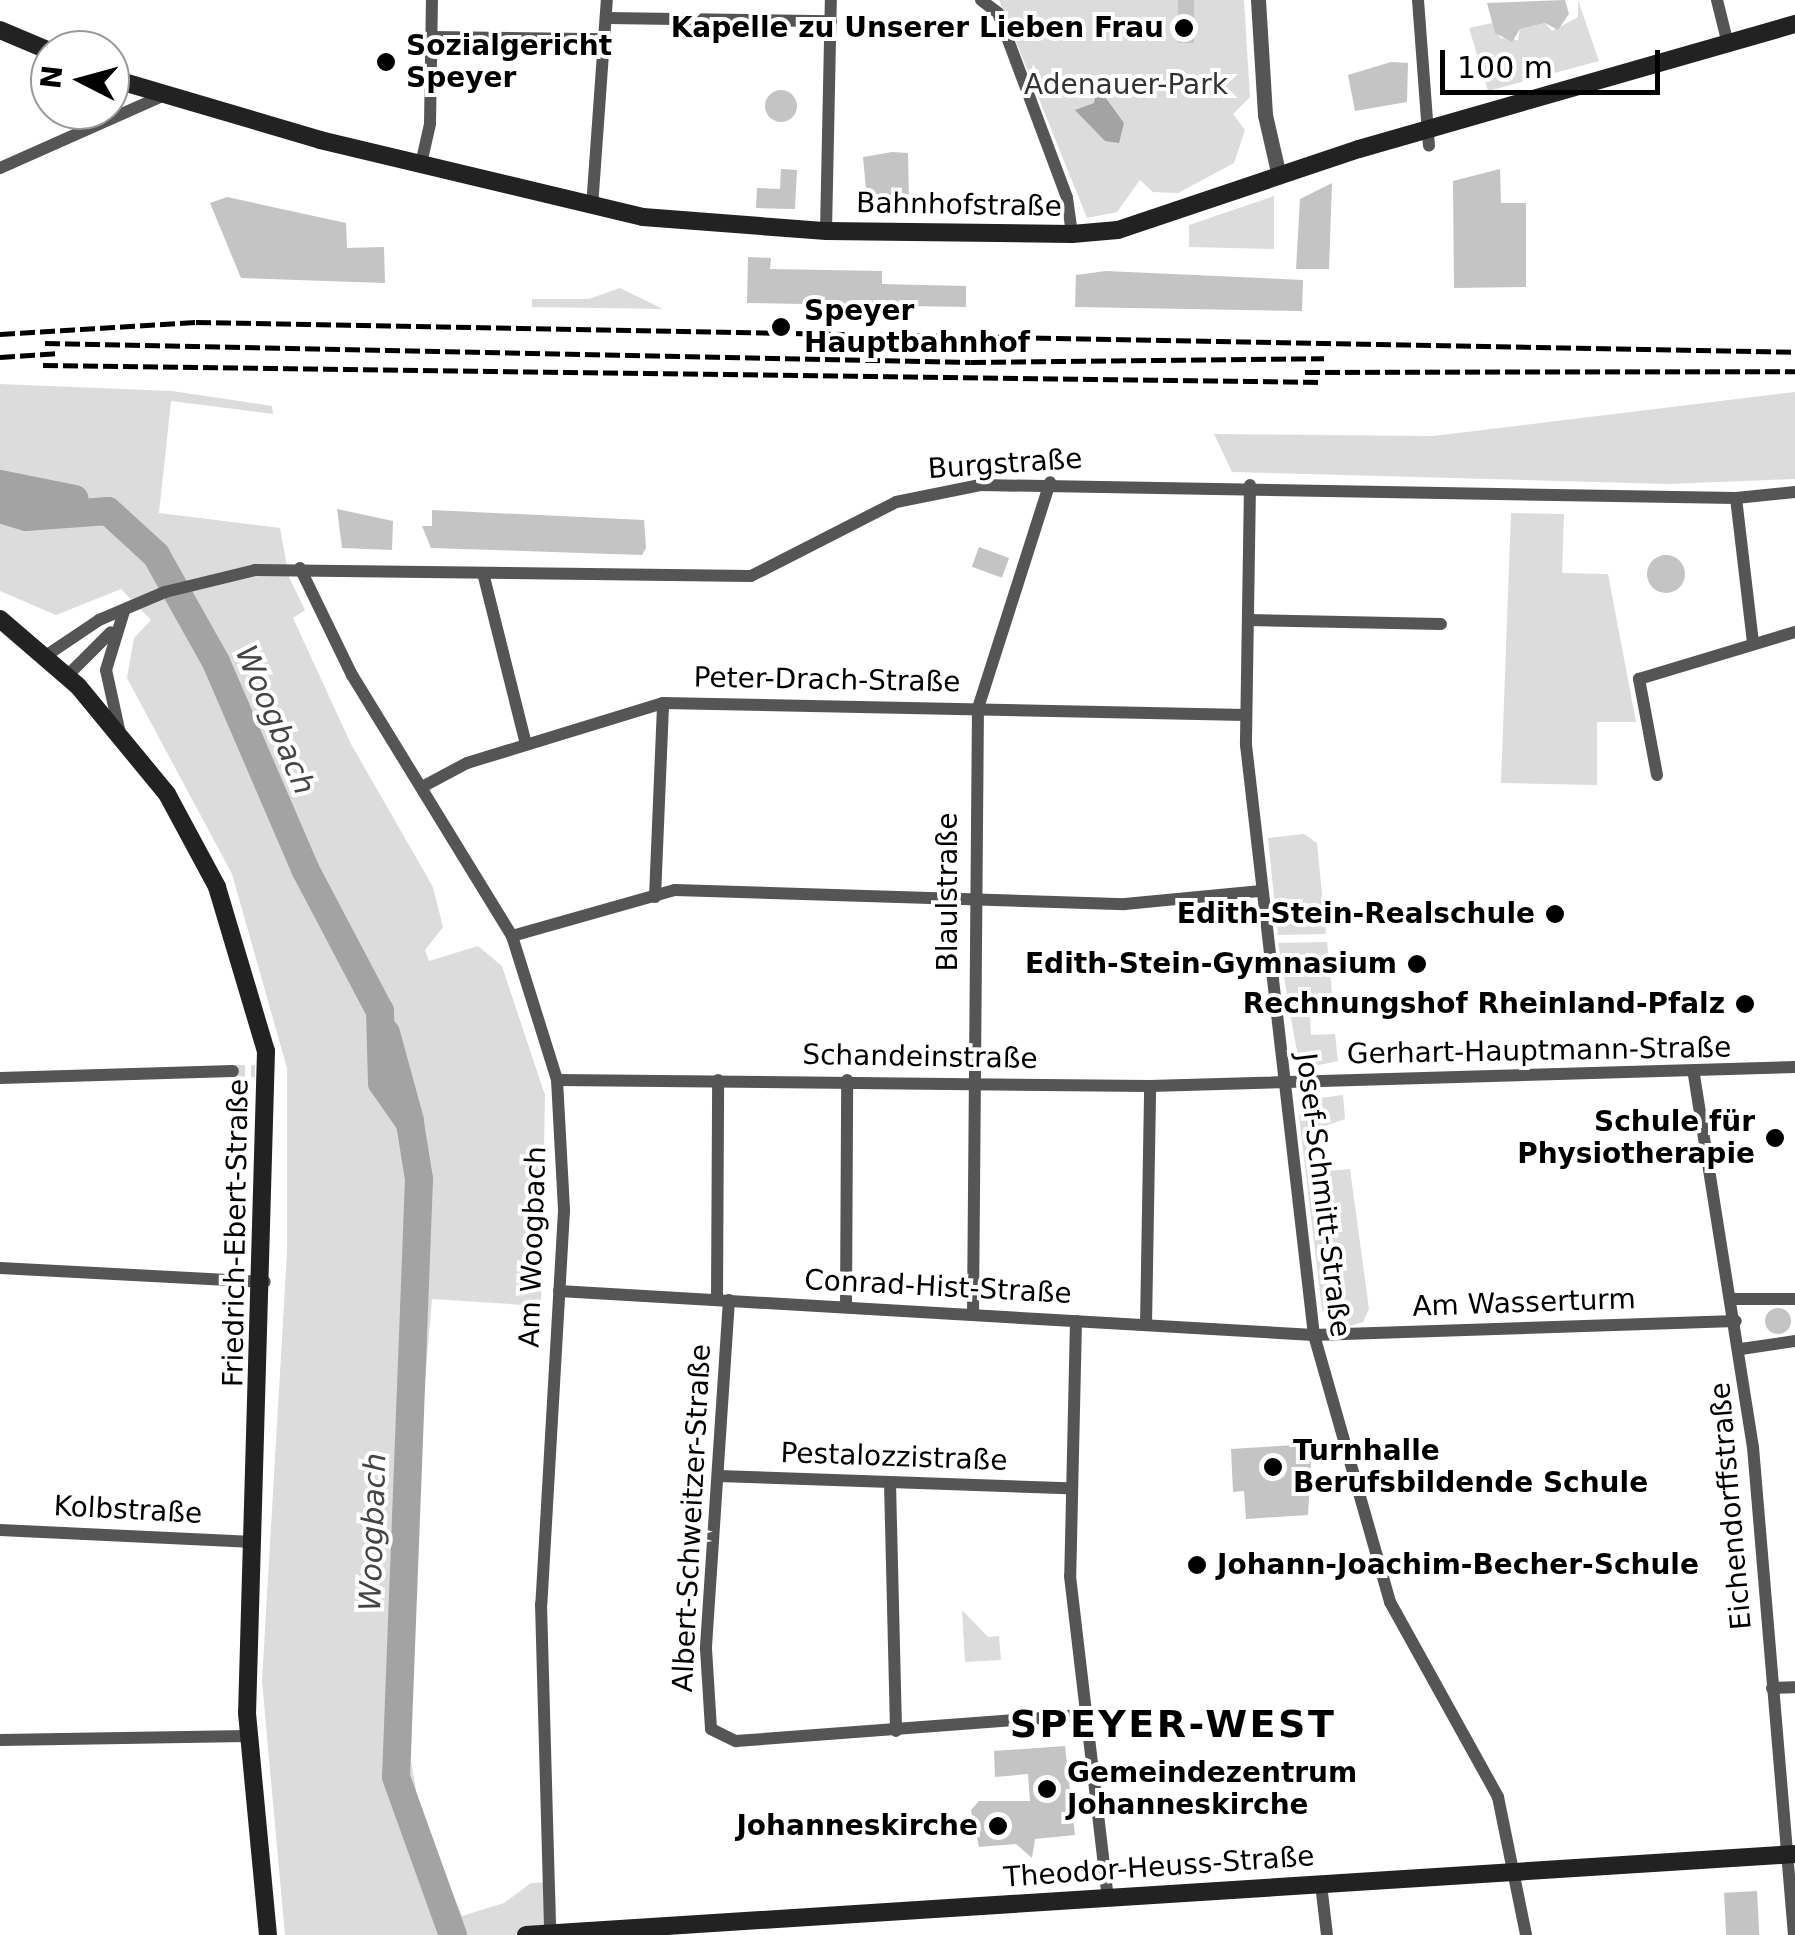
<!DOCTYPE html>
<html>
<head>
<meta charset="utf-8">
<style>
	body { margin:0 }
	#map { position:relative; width:1795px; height:1935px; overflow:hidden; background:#fff; font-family:"DejaVu Sans",sans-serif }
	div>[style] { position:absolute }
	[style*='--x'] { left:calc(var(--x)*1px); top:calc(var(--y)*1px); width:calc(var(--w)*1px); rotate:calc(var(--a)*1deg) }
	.green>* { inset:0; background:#dcdcdc }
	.water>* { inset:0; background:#a3a3a3 }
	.river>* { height:28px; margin:-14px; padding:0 14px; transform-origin:14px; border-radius:14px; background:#a3a3a3 }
	.building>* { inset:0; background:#c4c4c4; transform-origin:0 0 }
	.round { border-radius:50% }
	.minor-tunnel>* { height:12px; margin-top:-6px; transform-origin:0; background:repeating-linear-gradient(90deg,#d9d9d9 0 12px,transparent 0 18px) }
	.minor>* { height:12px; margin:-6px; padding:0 6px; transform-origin:6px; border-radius:6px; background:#555 }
	.tertiary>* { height:15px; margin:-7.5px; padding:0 7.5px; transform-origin:7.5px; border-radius:7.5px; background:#555 }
	.secondary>* { height:18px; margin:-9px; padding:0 9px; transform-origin:9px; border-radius:9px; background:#222 }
	.rail>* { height:5px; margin-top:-2.5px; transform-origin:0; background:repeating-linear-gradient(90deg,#000 0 15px,transparent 0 20px) }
	.dots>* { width:28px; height:28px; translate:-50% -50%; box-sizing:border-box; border:5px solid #fff; border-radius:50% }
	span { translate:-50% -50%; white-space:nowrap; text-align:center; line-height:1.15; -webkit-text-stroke:8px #fff; paint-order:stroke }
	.poi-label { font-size:28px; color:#000; font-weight:700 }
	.right { translate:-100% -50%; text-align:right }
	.left { translate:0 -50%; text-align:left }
	.park-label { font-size:28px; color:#333 }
	.street-label { font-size:28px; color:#000 }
	.water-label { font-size:30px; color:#444; font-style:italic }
	.district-label { font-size:38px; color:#000; font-weight:700; letter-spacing:2.5px }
	.north { position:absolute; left:30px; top:30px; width:100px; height:100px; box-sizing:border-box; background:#fff; border:2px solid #999; border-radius:50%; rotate:276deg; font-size:28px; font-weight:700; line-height:40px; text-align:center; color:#000 }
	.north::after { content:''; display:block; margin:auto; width:35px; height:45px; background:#000; clip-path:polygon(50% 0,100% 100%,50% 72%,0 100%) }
	.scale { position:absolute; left:1440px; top:50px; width:220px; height:45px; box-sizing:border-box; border:5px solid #000; border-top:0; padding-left:12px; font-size:30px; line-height:35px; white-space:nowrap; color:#000; -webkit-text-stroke:8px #fff; paint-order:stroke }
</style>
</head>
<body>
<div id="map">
	<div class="green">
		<i style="clip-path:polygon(999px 0,1244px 0,1250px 97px,1233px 114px,1245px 130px,1234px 163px,1178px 193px,1153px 192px,1140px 180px,1117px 212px,1087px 218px)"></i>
		<i style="clip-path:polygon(1578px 0,1599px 61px,1488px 91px,1469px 28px,1492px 23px,1500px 38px,1518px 40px,1520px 29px,1545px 23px,1552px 31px,1578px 17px)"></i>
		<i style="clip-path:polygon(1274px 196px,1274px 249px,1189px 247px,1189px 225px)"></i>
		<i style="clip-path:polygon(620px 288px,663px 309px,532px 307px,532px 299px,589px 299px)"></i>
		<i style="clip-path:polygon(0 384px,172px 391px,272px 406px,273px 414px,171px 401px,159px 513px,280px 528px,289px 577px,305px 610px,293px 618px,351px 744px,433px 887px,443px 927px,425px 950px,429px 961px,478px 946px,502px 966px,545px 1095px,541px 1306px,432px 1299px,417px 1478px,411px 1761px,422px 1824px,462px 1916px,504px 1903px,531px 1883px,555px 1882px,557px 1935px,285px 1935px,262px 1681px,287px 1253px,287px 1068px,232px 874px,127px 678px,134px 638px,151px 620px,121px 589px,56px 615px,0 591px)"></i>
		<i style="clip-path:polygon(1795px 392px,1795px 479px,1669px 484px,1232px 472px,1214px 434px,1433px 436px)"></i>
		<i style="clip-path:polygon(1511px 513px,1564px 514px,1562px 573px,1608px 574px,1636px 722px,1597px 722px,1597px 785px,1501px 783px)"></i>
		<i style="clip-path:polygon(1304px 834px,1317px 843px,1326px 934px,1278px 935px,1268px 838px)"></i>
		<i style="clip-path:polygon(1327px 942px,1334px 1013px,1310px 1014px,1311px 1035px,1335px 1034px,1338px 1061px,1300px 1069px,1278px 943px)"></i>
		<i style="clip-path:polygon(1343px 1095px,1345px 1119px,1319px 1128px,1313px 1148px,1316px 1172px,1350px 1169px,1369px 1309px,1363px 1322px,1350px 1326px,1328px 1320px,1322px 1309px,1299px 1116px,1304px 1100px)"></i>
		<i style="clip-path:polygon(962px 1610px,988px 1637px,999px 1636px,1001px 1660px,965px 1662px)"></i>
	</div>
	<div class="water">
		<i style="clip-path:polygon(1097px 86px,1124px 123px,1119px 143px,1105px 141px,1075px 110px,1094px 103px)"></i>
	</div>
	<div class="river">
		<i style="--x:0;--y:484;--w:76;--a:11.3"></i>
		<i style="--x:0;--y:509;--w:27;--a:17"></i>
		<i style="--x:26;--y:517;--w:82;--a:-4.2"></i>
		<i style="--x:108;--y:511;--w:65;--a:42.5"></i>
		<i style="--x:156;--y:555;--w:123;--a:60.7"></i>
		<i style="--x:216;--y:662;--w:225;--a:66.7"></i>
		<i style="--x:305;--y:869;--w:161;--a:62.2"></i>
		<i style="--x:380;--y:1011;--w:72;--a:88.4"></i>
		<i style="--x:382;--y:1083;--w:49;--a:55"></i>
		<i style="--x:410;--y:1123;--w:57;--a:80.9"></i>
		<i style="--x:419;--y:1179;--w:598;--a:92.2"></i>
		<i style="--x:396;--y:1777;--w:168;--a:70.2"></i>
		<i style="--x:386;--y:1033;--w:91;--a:74.7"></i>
	</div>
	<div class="building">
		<i style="left:1178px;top:0;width:16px;height:43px"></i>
		<i style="clip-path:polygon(1565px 0,1569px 14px,1558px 30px,1545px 23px,1520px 29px,1512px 42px,1495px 33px,1487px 3px)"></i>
		<i style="clip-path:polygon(1391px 62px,1408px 63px,1407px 102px,1355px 111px,1348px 75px)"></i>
		<i class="round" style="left:765px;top:90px;width:32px;height:32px"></i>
		<i style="clip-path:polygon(892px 152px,908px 153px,909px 202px,867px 200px,863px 157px)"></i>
		<i style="clip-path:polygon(781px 169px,797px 170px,795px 209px,756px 208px,757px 188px,780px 189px)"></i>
		<i style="clip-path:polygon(1500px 169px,1501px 203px,1526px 203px,1526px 287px,1454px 288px,1453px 181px)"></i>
		<i style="clip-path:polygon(1332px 183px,1329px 269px,1296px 269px,1300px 199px)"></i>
		<i style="clip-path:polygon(227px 197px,346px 223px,347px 248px,384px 247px,385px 283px,241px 278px,210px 203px)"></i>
		<i style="clip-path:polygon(748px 257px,771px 258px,770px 269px,882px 271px,882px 284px,966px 286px,966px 307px,747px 303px)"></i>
		<i style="clip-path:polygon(1106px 271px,1303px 280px,1302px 311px,1075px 307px,1076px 275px)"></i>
		<i style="clip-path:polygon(337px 509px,393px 521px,392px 550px,342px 548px)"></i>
		<i style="clip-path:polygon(432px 510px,644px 520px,646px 548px,642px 555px,431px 548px,422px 526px,432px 526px)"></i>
		<i style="left:979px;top:547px;width:32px;height:21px;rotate:20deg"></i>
		<i class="round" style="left:1647px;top:555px;width:38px;height:38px"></i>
		<i class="round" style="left:1765px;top:1308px;width:26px;height:26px"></i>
		<i style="clip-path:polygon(1312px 1444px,1308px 1515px,1246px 1519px,1244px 1491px,1233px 1492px,1231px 1449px)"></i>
		<i style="clip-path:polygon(1065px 1746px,1075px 1835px,1035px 1839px,1032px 1858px,1016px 1844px,979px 1847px,971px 1810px,979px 1801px,1030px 1801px,1028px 1774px,995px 1777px,994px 1751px)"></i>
		<i style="left:1757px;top:1891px;width:44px;height:33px;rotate:87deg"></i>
	</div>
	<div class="minor-tunnel">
		<i style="--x:233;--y:1071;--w:22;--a:0"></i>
	</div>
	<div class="minor">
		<i style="--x:981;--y:0;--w:21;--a:37"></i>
		<i style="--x:998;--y:13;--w:197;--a:69.5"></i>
		<i style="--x:1067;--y:198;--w:36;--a:82"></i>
		<i style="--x:1418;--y:0;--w:146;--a:85.7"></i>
		<i style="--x:1717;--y:0;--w:45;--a:76"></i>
		<i style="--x:607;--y:18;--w:224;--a:0.8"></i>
		<i style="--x:431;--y:37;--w:175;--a:0.7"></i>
		<i style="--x:421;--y:164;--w:41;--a:-77.3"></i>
		<i style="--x:430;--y:124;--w:124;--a:-89.1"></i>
		<i style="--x:0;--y:168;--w:175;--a:-23.9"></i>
		<i style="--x:592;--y:207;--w:208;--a:-85.9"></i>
		<i style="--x:826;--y:231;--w:231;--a:-88.8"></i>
		<i style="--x:1250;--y:485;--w:260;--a:90.9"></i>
		<i style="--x:1246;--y:745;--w:594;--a:83.43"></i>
		<i style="--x:1314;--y:1335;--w:278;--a:74.1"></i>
		<i style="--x:1390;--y:1602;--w:223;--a:61"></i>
		<i style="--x:1498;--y:1797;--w:141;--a:78.5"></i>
		<i style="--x:1736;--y:498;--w:146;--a:83.3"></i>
		<i style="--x:300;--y:568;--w:119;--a:64.1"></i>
		<i style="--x:352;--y:675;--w:306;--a:58.5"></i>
		<i style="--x:512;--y:936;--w:151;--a:72.6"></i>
		<i style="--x:557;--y:1080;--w:131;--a:86.9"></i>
		<i style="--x:564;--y:1211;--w:394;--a:93.3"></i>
		<i style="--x:541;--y:1604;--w:328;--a:88.4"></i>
		<i style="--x:483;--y:573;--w:176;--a:75.9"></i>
		<i style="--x:1248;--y:620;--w:193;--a:1.2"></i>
		<i style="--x:47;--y:655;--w:63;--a:-33.9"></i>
		<i style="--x:99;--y:620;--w:72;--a:-23"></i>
		<i style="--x:165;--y:592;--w:93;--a:-13.7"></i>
		<i style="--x:255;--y:570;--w:496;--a:0.7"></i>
		<i style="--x:751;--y:576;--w:163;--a:-27"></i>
		<i style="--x:896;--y:502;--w:86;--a:-11.4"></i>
		<i style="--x:980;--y:485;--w:756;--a:0.99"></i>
		<i style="--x:1736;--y:498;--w:59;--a:-5.8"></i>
		<i style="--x:67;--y:676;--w:62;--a:-45"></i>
		<i style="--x:119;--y:729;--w:60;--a:-102.4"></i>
		<i style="--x:106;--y:670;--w:62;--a:-73"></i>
		<i style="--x:1657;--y:775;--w:98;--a:-100.6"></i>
		<i style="--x:1639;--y:679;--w:163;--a:-16.8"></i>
		<i style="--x:422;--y:787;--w:51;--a:-28.1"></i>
		<i style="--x:467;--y:763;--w:205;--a:-17"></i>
		<i style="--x:663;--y:703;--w:583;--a:1.18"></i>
		<i style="--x:655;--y:897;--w:194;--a:-87.6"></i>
		<i style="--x:512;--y:936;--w:169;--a:-15.8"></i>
		<i style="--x:675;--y:890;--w:450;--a:1.8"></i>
		<i style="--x:1125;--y:904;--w:137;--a:-5.5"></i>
		<i style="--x:1694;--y:1075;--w:377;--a:81"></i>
		<i style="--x:1753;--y:1447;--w:490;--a:85.2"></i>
		<i style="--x:0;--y:1078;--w:233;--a:-1.7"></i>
		<i style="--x:557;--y:1080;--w:593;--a:0.58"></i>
		<i style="--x:1150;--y:1086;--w:645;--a:-1.69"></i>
		<i style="--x:0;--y:1268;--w:265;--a:3"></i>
		<i style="--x:559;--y:1291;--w:756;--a:3.34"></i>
		<i style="--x:1314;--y:1335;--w:422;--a:-1.9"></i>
		<i style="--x:717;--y:1299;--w:219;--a:-89.7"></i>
		<i style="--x:1734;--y:1299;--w:61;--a:0"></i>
		<i style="--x:729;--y:1300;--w:350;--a:93.8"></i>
		<i style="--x:706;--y:1649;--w:80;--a:86.4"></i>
		<i style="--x:711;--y:1729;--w:28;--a:26"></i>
		<i style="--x:736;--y:1741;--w:349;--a:-4.3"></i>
		<i style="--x:846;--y:1307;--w:227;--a:-89.7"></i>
		<i style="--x:973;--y:1314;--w:606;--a:-89.53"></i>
		<i style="--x:978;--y:708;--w:237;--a:-72.3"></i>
		<i style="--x:1076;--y:1321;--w:255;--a:91.3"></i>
		<i style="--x:1070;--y:1576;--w:324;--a:83.3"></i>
		<i style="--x:1146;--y:1325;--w:239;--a:-89"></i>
		<i style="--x:1741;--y:1349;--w:55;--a:-8.4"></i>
		<i style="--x:718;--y:1476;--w:350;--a:2"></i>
		<i style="--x:890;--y:1483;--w:248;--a:88.6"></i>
		<i style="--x:0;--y:1530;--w:254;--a:2.7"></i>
		<i style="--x:1772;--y:1688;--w:23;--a:-2"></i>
		<i style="--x:0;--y:1740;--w:247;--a:-0.9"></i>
		<i style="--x:1321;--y:1884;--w:51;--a:83.3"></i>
	</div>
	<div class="tertiary">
		<i style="--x:1258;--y:0;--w:115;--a:86.5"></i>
		<i style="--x:1265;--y:115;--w:63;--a:77.1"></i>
	</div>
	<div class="secondary">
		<i style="--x:0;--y:30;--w:54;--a:22.8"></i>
		<i style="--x:110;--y:78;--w:219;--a:16.4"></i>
		<i style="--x:320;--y:140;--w:332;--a:13.4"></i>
		<i style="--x:643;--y:217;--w:184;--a:4.4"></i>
		<i style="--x:826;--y:231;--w:246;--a:0.7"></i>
		<i style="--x:1072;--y:234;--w:46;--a:-5"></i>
		<i style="--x:1118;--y:230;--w:254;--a:-18.6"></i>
		<i style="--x:1359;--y:149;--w:454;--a:-16"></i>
		<i style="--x:0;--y:619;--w:103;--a:40.7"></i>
		<i style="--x:78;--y:686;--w:140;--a:50.5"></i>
		<i style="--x:167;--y:794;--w:106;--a:61.7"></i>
		<i style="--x:217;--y:887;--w:171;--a:73.4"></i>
		<i style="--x:266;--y:1051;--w:662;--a:91.64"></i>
		<i style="--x:247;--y:1713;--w:223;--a:84.6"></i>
		<i style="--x:526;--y:1935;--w:1272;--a:-3.65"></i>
	</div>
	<div class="rail">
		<i style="--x:0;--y:334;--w:196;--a:-3.5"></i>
		<i style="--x:196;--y:322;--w:1599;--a:1.07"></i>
		<i style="--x:45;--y:343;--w:926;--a:1.18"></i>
		<i style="--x:971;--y:362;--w:353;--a:-0.6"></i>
		<i style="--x:0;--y:357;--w:60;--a:-3.8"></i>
		<i style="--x:43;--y:365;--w:1280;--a:0.76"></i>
		<i style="--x:1305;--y:372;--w:490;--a:-0.1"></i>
	</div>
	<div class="dots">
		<i style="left:1184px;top:28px;background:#000"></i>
		<i style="left:386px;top:62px;background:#000"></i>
		<i style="left:781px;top:327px;background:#000"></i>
		<i style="left:1555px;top:914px;background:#000"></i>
		<i style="left:1417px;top:964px;background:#000"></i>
		<i style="left:1745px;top:1004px;background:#000"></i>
		<i style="left:1775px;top:1138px;background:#000"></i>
		<i style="left:1273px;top:1467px;background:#000"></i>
		<i style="left:1197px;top:1565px;background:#000"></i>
		<i style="left:1047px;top:1789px;background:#000"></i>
		<i style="left:998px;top:1826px;background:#000"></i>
	</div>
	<div class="poi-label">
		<span class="right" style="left:1164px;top:28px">Kapelle zu Unserer Lieben Frau</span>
		<span class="left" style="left:406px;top:62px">Sozialgericht<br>Speyer</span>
		<span class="left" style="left:804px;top:327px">Speyer<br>Hauptbahnhof</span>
		<span class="right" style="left:1535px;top:914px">Edith-Stein-Realschule</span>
		<span class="right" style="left:1397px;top:964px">Edith-Stein-Gymnasium</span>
		<span class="right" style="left:1725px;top:1004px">Rechnungshof Rheinland-Pfalz</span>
		<span class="right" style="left:1755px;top:1138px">Schule für<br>Physiotherapie</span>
		<span class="left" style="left:1293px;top:1467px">Turnhalle<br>Berufsbildende Schule</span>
		<span class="left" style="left:1217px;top:1565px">Johann-Joachim-Becher-Schule</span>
		<span class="left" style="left:1067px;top:1789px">Gemeindezentrum<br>Johanneskirche</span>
		<span class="right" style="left:978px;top:1826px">Johanneskirche</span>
	</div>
	<div class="park-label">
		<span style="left:1126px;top:85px">Adenauer-Park</span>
	</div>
	<div class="street-label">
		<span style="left:959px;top:205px;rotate:1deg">Bahnhofstraße</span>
		<span style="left:1005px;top:464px;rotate:-4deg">Burgstraße</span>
		<span style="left:827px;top:680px;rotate:1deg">Peter-Drach-Straße</span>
		<span style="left:948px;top:892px;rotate:-90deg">Blaulstraße</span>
		<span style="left:1539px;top:1051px;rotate:-1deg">Gerhart-Hauptmann-Straße</span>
		<span style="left:920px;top:1057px;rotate:1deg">Schandeinstraße</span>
		<span style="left:1323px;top:1195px;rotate:83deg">Josef-Schmitt-Straße</span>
		<span style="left:236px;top:1233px;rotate:-89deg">Friedrich-Ebert-Straße</span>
		<span style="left:533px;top:1247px;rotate:-88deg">Am Woogbach</span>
		<span style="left:938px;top:1287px;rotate:3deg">Conrad-Hist-Straße</span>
		<span style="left:1524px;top:1303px;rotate:-2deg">Am Wasserturm</span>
		<span style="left:894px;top:1457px;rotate:2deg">Pestalozzistraße</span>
		<span style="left:1731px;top:1506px;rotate:-95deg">Eichendorffstraße</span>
		<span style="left:128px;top:1510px;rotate:3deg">Kolbstraße</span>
		<span style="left:692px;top:1518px;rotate:-87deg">Albert-Schweitzer-Straße</span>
		<span style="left:1159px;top:1867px;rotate:-4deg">Theodor-Heuss-Straße</span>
	</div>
	<div class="water-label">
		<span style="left:275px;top:720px;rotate:67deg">Woogbach</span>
		<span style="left:373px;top:1532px;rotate:-88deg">Woogbach</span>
	</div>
	<div class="district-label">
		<span style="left:1173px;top:1725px">SPEYER-WEST</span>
	</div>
	<div class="north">N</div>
	<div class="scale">100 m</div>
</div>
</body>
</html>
